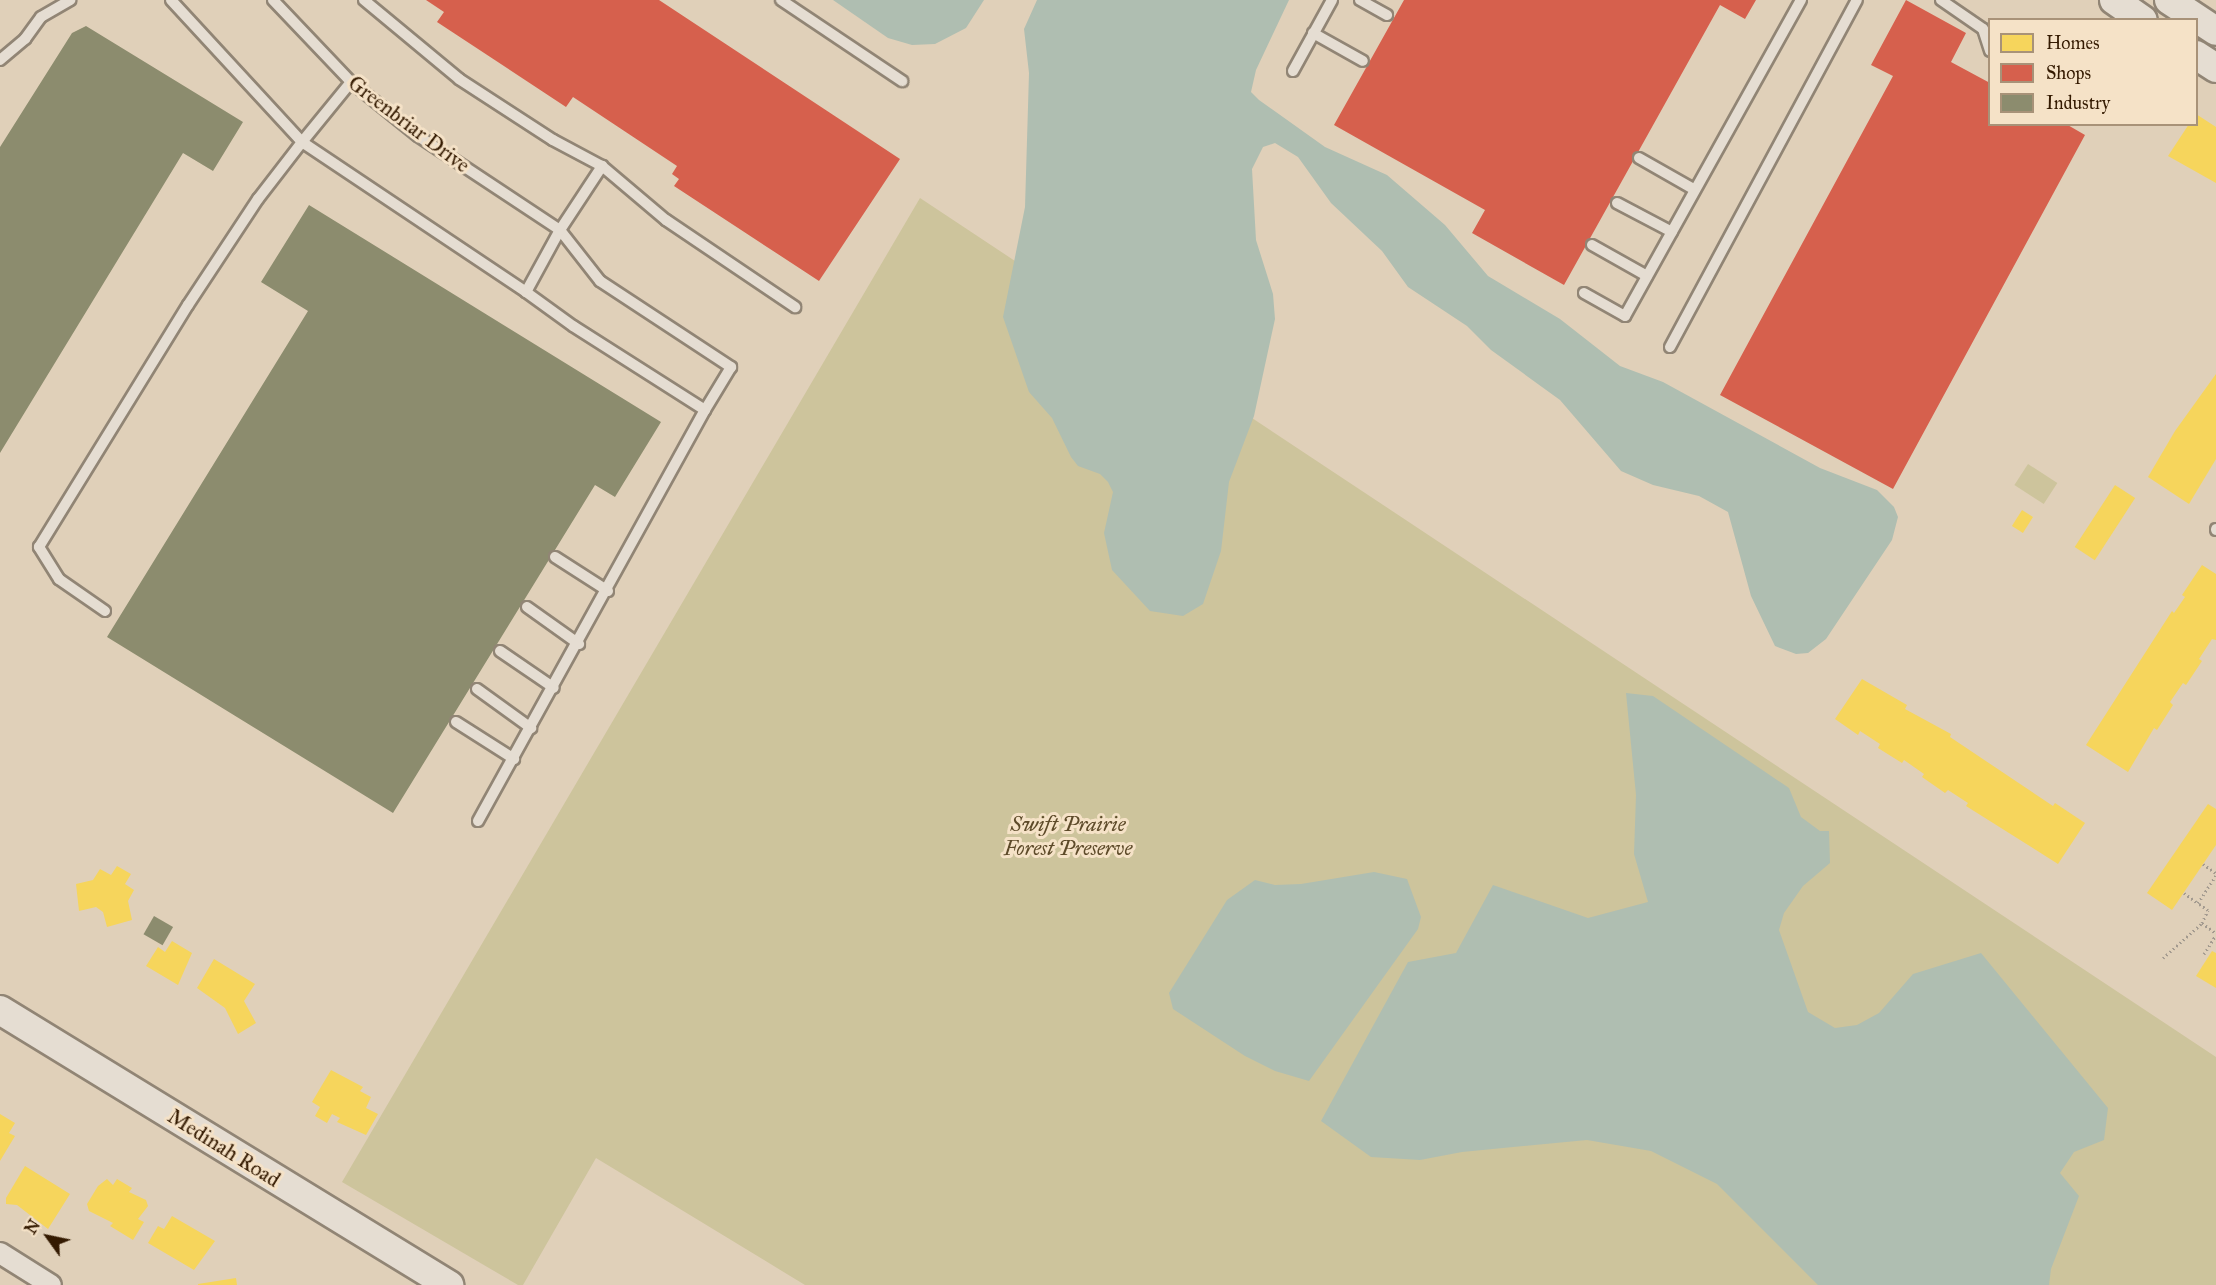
<!DOCTYPE html>
<html>
<head>
<meta charset="utf-8">
<style>
	body { margin:0 }
	#map { position:relative; width:2216px; height:1285px; overflow:hidden; background:#e0d0b9; font-family:"IM FELL Great Primer",serif }
	div>[style] { position:absolute }
	[style*='--x'] { left:calc(var(--x)*1px); top:calc(var(--y)*1px); width:calc(var(--w)*1px); rotate:calc(var(--a)*1deg) }
	.green>* { inset:0; background:#cdc49c; transform-origin:0 0 }
	.water>* { inset:0; background:#afbeb1 }
	.homes>* { inset:0; background:#f6d55c; transform-origin:0 0 }
	.shops>* { inset:0; background:#d6604d }
	.industry>* { inset:0; background:#8c8c6e; transform-origin:0 0 }
	.path>* { height:3px; margin-top:-1.5px; transform-origin:0; background:repeating-linear-gradient(90deg,#a39a8f 0 1.5px,transparent 0 4.5px) }
	.roads { filter:drop-shadow(2px 0 #918575) drop-shadow(-2px 0 #918575) drop-shadow(0 2px #918575) drop-shadow(0 -2px #918575) }
	.lane>* { height:10px; margin:-5px; padding:0 5px; transform-origin:5px; border-radius:5px; background:#e5ddd2 }
	.street>* { height:20px; margin:-10px; padding:0 10px; transform-origin:10px; border-radius:10px; background:#e5ddd2 }
	.secondary>* { height:28px; margin:-14px; padding:0 14px; transform-origin:14px; border-radius:14px; background:#e5ddd2 }
	span { translate:-50% -50%; white-space:nowrap; text-align:center; line-height:1.15; -webkit-text-stroke:6px #f5e2c7; paint-order:stroke }
	.street-label { font-size:21px; color:#341a01 }
	.park-label { font-size:21px; color:#5d4a29; font-style:italic }
	.legend { position:absolute; left:1988px; top:18px; width:210px; height:108px; box-sizing:border-box; background:#f5e2c7; border:2px solid #a89278; margin:0; padding:8px 10px; list-style:none; font-size:18px; color:#341a01 }
	.legend li { display:flex; align-items:center; gap:12px; height:30px }
	.legend b { width:30px; border:2px solid #a89278 }
	.north { position:absolute; left:18px; top:1207px; width:60px; height:60px; -webkit-text-stroke:4px #f5e2c7; paint-order:stroke; rotate:303deg; font-size:16px; font-weight:700; line-height:24px; text-align:center; color:#341a01 }
	.north::after { content:''; display:block; margin:auto; width:21px; height:27px; background:#341a01; clip-path:polygon(50% 0,100% 100%,50% 72%,0 100%) }
</style>
</head>
<body>
<div id="map">
	<div class="green">
		<i style="clip-path:polygon(920px 198px,2216px 1057px,2216px 1285px,805px 1285px,596px 1158px,523px 1285px,518px 1285px,342px 1182px)"></i>
		<i style="left:2028px;top:464px;width:35px;height:25px;rotate:33deg"></i>
	</div>
	<div class="water">
		<i style="clip-path:polygon(833px 0,984px 0,966px 28px,935px 44px,912px 45px,888px 38px)"></i>
		<i style="clip-path:polygon(1037px 0,1289px 0,1256px 70px,1251px 92px,1259px 100px,1325px 147px,1387px 175px,1445px 225px,1488px 276px,1560px 319px,1620px 366px,1663px 382px,1820px 468px,1877px 490px,1894px 507px,1898px 517px,1892px 540px,1826px 639px,1808px 653px,1796px 654px,1775px 646px,1751px 596px,1728px 512px,1699px 496px,1653px 485px,1621px 471px,1560px 400px,1491px 350px,1467px 326px,1408px 287px,1382px 251px,1331px 203px,1298px 157px,1275px 143px,1263px 147px,1252px 169px,1256px 240px,1273px 294px,1275px 319px,1254px 416px,1229px 482px,1221px 551px,1203px 604px,1183px 616px,1150px 611px,1112px 570px,1104px 533px,1113px 492px,1108px 482px,1100px 474px,1078px 466px,1071px 457px,1052px 418px,1029px 392px,1003px 317px,1025px 207px,1029px 73px,1024px 29px)"></i>
		<i style="clip-path:polygon(1626px 693px,1653px 696px,1789px 788px,1801px 817px,1820px 831px,1829px 831px,1830px 863px,1803px 886px,1784px 913px,1779px 930px,1808px 1012px,1835px 1028px,1857px 1025px,1879px 1013px,1913px 974px,1981px 953px,2108px 1108px,2104px 1140px,2074px 1152px,2060px 1173px,2079px 1196px,2051px 1269px,2049px 1285px,1818px 1285px,1717px 1184px,1651px 1151px,1587px 1140px,1462px 1152px,1420px 1160px,1371px 1157px,1321px 1121px,1408px 962px,1456px 953px,1493px 885px,1588px 918px,1648px 902px,1634px 854px,1636px 795px)"></i>
		<i style="clip-path:polygon(1374px 872px,1407px 879px,1421px 917px,1418px 929px,1309px 1081px,1275px 1071px,1245px 1056px,1173px 1009px,1169px 993px,1227px 900px,1255px 880px,1275px 885px,1301px 884px)"></i>
	</div>
	<div class="homes">
		<i style="clip-path:polygon(2196px 114px,2216px 127px,2216px 183px,2168px 156px,2189px 124px,2196px 124px)"></i>
		<i style="clip-path:polygon(2216px 374px,2216px 459px,2189px 504px,2148px 477px,2175px 431px)"></i>
		<i style="left:2115px;top:485px;width:24px;height:74px;rotate:33deg"></i>
		<i style="left:2022px;top:510px;width:13px;height:19px;rotate:32deg"></i>
		<i style="clip-path:polygon(2202px 565px,2216px 574px,2216px 640px,2212px 639px,2199px 659px,2202px 661px,2186px 685px,2183px 683px,2170px 702px,2173px 705px,2157px 730px,2154px 728px,2128px 772px,2086px 745px,2172px 611px,2174px 613px,2185px 597px,2182px 595px)"></i>
		<i style="clip-path:polygon(1862px 679px,1907px 705px,1905px 709px,1951px 734px,1950px 737px,2053px 806px,2055px 803px,2085px 823px,2058px 864px,1966px 806px,1968px 803px,1948px 790px,1945px 793px,1922px 777px,1924px 774px,1904px 760px,1902px 763px,1878px 748px,1880px 744px,1860px 731px,1858px 735px,1835px 719px)"></i>
		<i style="clip-path:polygon(2208px 804px,2216px 809px,2216px 845px,2172px 910px,2147px 893px)"></i>
		<i style="clip-path:polygon(117px 866px,131px 874px,125px 884px,134px 890px,128px 901px,132px 920px,107px 927px,103px 912px,96px 907px,79px 911px,76px 884px,93px 880px,100px 869px,111px 875px)"></i>
		<i style="clip-path:polygon(172px 941px,192px 953px,178px 985px,146px 966px,158px 947px,165px 952px)"></i>
		<i style="clip-path:polygon(2212px 951px,2216px 953px,2216px 988px,2196px 976px)"></i>
		<i style="clip-path:polygon(214px 959px,255px 984px,244px 1001px,256px 1023px,238px 1034px,225px 1008px,197px 988px)"></i>
		<i style="clip-path:polygon(331px 1070px,363px 1087px,360px 1091px,371px 1097px,366px 1108px,378px 1114px,366px 1135px,337px 1122px,340px 1118px,332px 1114px,327px 1123px,315px 1116px,320px 1107px,312px 1102px)"></i>
		<i style="clip-path:polygon(0 1114px,15px 1123px,9px 1133px,15px 1136px,0 1161px)"></i>
		<i style="clip-path:polygon(25px 1166px,70px 1194px,48px 1229px,17px 1205px,6px 1204px,6px 1198px)"></i>
		<i style="clip-path:polygon(107px 1179px,113px 1185px,117px 1179px,132px 1188px,129px 1192px,146px 1200px,148px 1206px,138px 1219px,144px 1222px,133px 1240px,110px 1226px,113px 1223px,89px 1211px,87px 1204px,98px 1186px)"></i>
		<i style="clip-path:polygon(172px 1216px,215px 1241px,194px 1270px,148px 1243px,158px 1226px,164px 1229px)"></i>
		<i style="clip-path:polygon(236px 1278px,237px 1285px,198px 1285px,198px 1284px)"></i>
	</div>
	<div class="shops">
		<i style="clip-path:polygon(426px 0,659px 0,900px 159px,819px 281px,674px 186px,679px 179px,672px 174px,677px 166px,573px 97px,566px 107px,437px 22px,444px 12px)"></i>
		<i style="clip-path:polygon(1404px 0,1756px 0,1745px 19px,1720px 5px,1564px 285px,1472px 233px,1485px 210px,1334px 125px)"></i>
		<i style="clip-path:polygon(1906px 0,1966px 33px,1951px 62px,1990px 83px,1990px 124px,2066px 124px,2085px 135px,1893px 489px,1720px 395px,1893px 76px,1871px 65px)"></i>
	</div>
	<div class="industry">
		<i style="clip-path:polygon(86px 26px,243px 122px,213px 171px,183px 153px,0 453px,0 147px,72px 33px)"></i>
		<i style="clip-path:polygon(309px 205px,661px 422px,615px 497px,595px 485px,393px 813px,107px 637px,308px 311px,261px 282px)"></i>
		<i style="left:154px;top:916px;width:22px;height:21px;rotate:30deg"></i>
	</div>
	<div class="path">
		<i style="--x:2203;--y:864;--w:16;--a:35"></i>
		<i style="--x:2184;--y:893;--w:17;--a:36"></i>
		<i style="--x:2202;--y:923;--w:17;--a:36"></i>
		<i style="--x:2204;--y:954;--w:22;--a:-58"></i>
		<i style="--x:2163;--y:958;--w:52;--a:-41.9"></i>
		<i style="--x:2202;--y:923;--w:14;--a:-65"></i>
		<i style="--x:2208;--y:910;--w:12;--a:-145"></i>
		<i style="--x:2198;--y:903;--w:33;--a:-57"></i>
	</div>
	<div class="roads">
		<div class="lane">
			<i style="--x:171;--y:0;--w:193;--a:47.3"></i>
			<i style="--x:302;--y:142;--w:77;--a:-50.8"></i>
			<i style="--x:273;--y:0;--w:113;--a:46.4"></i>
			<i style="--x:351;--y:82;--w:86;--a:38.9"></i>
			<i style="--x:418;--y:136;--w:170;--a:33.5"></i>
			<i style="--x:560;--y:230;--w:65;--a:51.9"></i>
			<i style="--x:600;--y:281;--w:157;--a:33.3"></i>
			<i style="--x:731;--y:367;--w:50;--a:121.2"></i>
			<i style="--x:705;--y:410;--w:156;--a:-147.5"></i>
			<i style="--x:573;--y:326;--w:58;--a:-144.1"></i>
			<i style="--x:364;--y:0;--w:124;--a:39.7"></i>
			<i style="--x:459;--y:79;--w:112;--a:33"></i>
			<i style="--x:553;--y:140;--w:55;--a:28"></i>
			<i style="--x:602;--y:166;--w:84;--a:40.2"></i>
			<i style="--x:666;--y:220;--w:156;--a:34"></i>
			<i style="--x:781;--y:0;--w:146;--a:33.8"></i>
			<i style="--x:1360;--y:0;--w:31;--a:29"></i>
			<i style="--x:1941;--y:0;--w:51;--a:34.6"></i>
			<i style="--x:1983;--y:29;--w:23;--a:72"></i>
			<i style="--x:1313;--y:33;--w:57;--a:29.2"></i>
			<i style="--x:0;--y:60;--w:33;--a:-40"></i>
			<i style="--x:25;--y:39;--w:27;--a:-54"></i>
			<i style="--x:41;--y:17;--w:34;--a:-30"></i>
			<i style="--x:1293;--y:71;--w:81;--a:-61.2"></i>
			<i style="--x:1639;--y:158;--w:64;--a:29.7"></i>
			<i style="--x:1617;--y:203;--w:62;--a:27.8"></i>
			<i style="--x:1592;--y:245;--w:63;--a:29.4"></i>
			<i style="--x:1584;--y:293;--w:47;--a:29.3"></i>
			<i style="--x:1625;--y:316;--w:362;--a:-60.9"></i>
			<i style="--x:1670;--y:347;--w:394;--a:-61.7"></i>
			<i style="--x:2216;--y:529;--w:1;--a:90"></i>
			<i style="--x:555;--y:557;--w:63;--a:32.7"></i>
			<i style="--x:527;--y:607;--w:64;--a:35.4"></i>
			<i style="--x:105;--y:611;--w:56;--a:-145.2"></i>
			<i style="--x:59;--y:579;--w:38;--a:-122"></i>
			<i style="--x:39;--y:547;--w:284;--a:-58.4"></i>
			<i style="--x:188;--y:305;--w:127;--a:-56.6"></i>
			<i style="--x:258;--y:199;--w:72;--a:-52.3"></i>
			<i style="--x:302;--y:142;--w:270;--a:33.8"></i>
			<i style="--x:526;--y:292;--w:71;--a:-61.3"></i>
			<i style="--x:560;--y:230;--w:77;--a:-56.7"></i>
			<i style="--x:500;--y:651;--w:65;--a:34.4"></i>
			<i style="--x:477;--y:689;--w:67;--a:35.8"></i>
			<i style="--x:456;--y:722;--w:69;--a:32.5"></i>
			<i style="--x:478;--y:821;--w:470;--a:-61.1"></i>
		</div>
		<div class="street">
			<i style="--x:0;--y:1253;--w:60;--a:32.1"></i>
		</div>
		<div class="secondary">
			<i style="--x:2114;--y:0;--w:35;--a:35"></i>
			<i style="--x:2169;--y:0;--w:56;--a:33.4"></i>
			<i style="--x:2196;--y:55;--w:24;--a:33"></i>
			<i style="--x:0;--y:1010;--w:527;--a:31.49"></i>
		</div>
	</div>
	<div class="street-label">
		<span style="left:409px;top:124px;rotate:37deg">Greenbriar Drive</span>
		<span style="left:224px;top:1148px;rotate:32deg">Medinah Road</span>
	</div>
	<div class="park-label">
		<span style="left:1068px;top:836px">Swift Prairie<br>Forest Preserve</span>
	</div>
	<ul class="legend">
	<li><b style="height:16px;background:#f6d55c"></b>Homes</li>
	<li><b style="height:16px;background:#d6604d"></b>Shops</li>
	<li><b style="height:16px;background:#8c8c6e"></b>Industry</li>
	</ul>
	<div class="north">N</div>
</div>
</body>
</html>
